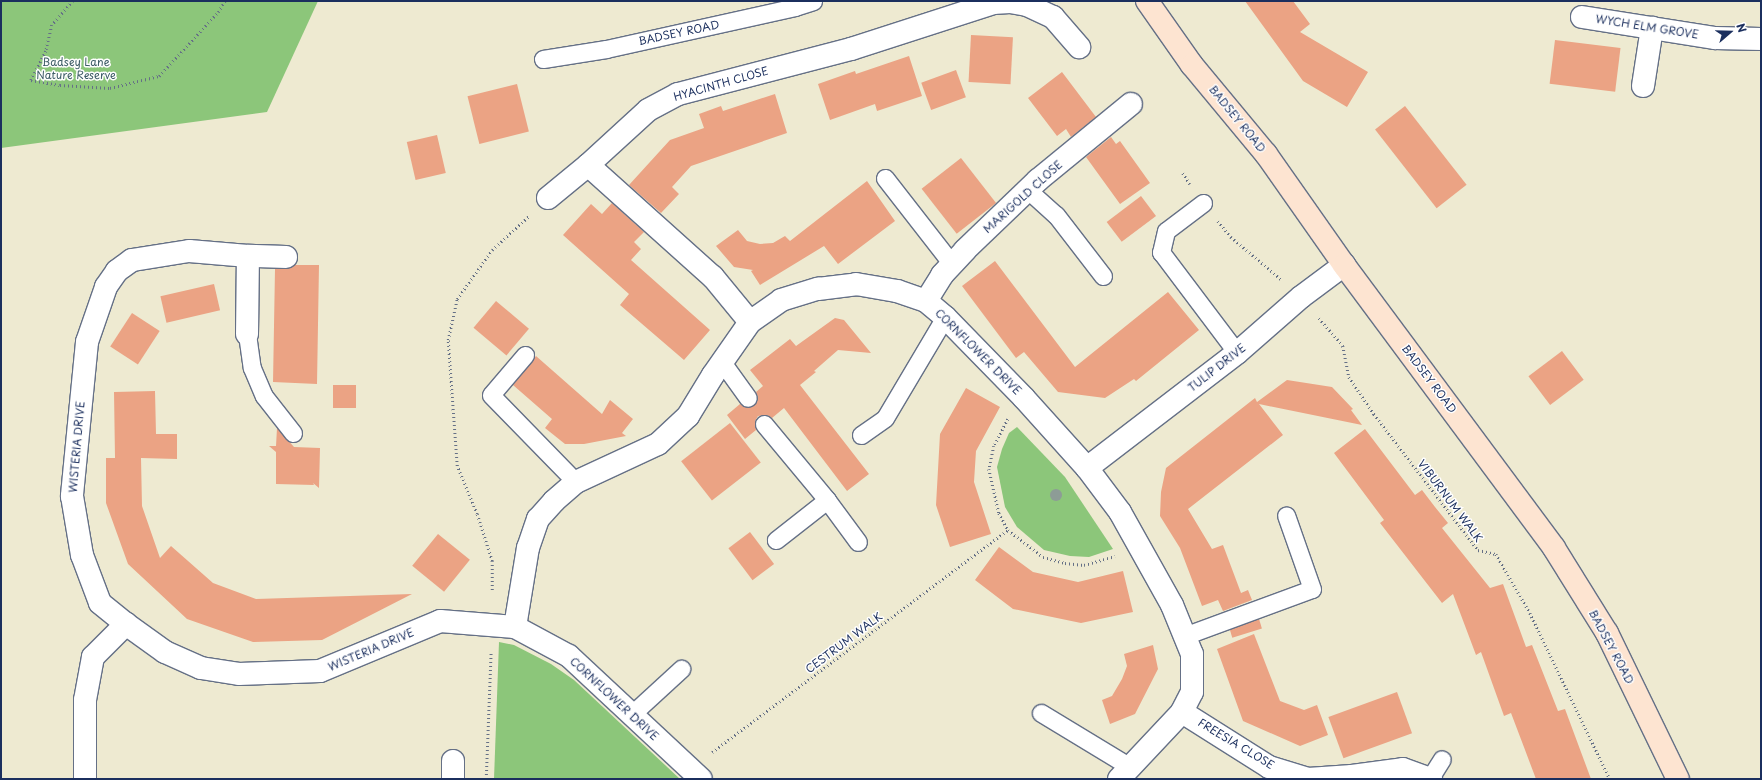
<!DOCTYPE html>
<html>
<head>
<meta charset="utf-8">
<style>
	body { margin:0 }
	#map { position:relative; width:1762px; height:780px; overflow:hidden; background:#eeead1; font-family:"Playpen Sans",sans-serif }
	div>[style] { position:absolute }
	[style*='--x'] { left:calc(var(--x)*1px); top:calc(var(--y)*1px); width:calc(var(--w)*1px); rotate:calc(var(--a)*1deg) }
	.green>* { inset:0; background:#8cc67a }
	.building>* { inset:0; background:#eba384; transform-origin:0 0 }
	.path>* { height:2.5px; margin-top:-1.25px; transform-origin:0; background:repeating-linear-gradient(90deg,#657086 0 1px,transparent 0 4px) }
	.roads { filter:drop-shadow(1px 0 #657086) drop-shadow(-1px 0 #657086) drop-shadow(0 1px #657086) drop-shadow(0 -1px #657086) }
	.service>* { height:17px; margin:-8.5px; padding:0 8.5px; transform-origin:8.5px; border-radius:8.5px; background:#fff }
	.minor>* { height:22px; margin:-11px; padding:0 11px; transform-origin:11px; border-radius:11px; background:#fff }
	.secondary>* { height:22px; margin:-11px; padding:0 11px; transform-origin:11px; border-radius:11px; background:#fde4d1 }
	.trees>* { width:12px; height:12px; margin:-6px; border-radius:50%; background:#8d9c96 }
	span { translate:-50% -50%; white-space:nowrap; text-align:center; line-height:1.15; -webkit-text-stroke:3px #fff; paint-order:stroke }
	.street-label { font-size:11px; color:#1b2f5e }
	.park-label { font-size:11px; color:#3d5c66 }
	.frame { position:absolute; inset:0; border:2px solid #1b2f5e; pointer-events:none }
	.north { position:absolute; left:1710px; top:12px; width:40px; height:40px; -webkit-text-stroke:3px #fff; paint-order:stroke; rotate:70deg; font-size:11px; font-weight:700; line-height:16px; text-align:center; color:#1b2f5e }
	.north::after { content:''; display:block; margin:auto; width:14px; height:18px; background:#1b2f5e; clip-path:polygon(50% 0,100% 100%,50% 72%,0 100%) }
</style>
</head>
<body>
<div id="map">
	<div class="green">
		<i style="clip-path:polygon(1px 1px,318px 1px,267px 112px,1px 148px)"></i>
		<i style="clip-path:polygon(1017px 427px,1065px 477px,1113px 549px,1089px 557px,1070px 556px,1044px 550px,1017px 527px,1005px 507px,997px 467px,1002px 449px,1009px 433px)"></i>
		<i style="clip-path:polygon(499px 642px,514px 645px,551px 664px,574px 680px,680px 779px,494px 779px)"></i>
	</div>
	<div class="building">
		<i style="clip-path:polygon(1245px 1px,1293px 1px,1310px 24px,1300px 32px,1368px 72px,1347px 107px,1303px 81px)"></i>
		<i style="left:971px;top:35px;width:42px;height:47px;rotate:3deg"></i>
		<i style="left:1555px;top:40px;width:66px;height:44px;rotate:7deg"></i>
		<i style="clip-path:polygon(909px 56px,922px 96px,877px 111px,875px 104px,830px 120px,818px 84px,855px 71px,856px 74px)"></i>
		<i style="left:956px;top:70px;width:29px;height:37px;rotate:70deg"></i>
		<i style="clip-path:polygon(1062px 72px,1096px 117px,1071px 137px,1066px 129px,1057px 136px,1028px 98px)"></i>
		<i style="left:517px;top:84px;width:49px;height:51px;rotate:76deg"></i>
		<i style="clip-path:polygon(775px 94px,787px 133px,691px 166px,672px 187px,679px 194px,661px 213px,629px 185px,670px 140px,704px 128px,699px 114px,721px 106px,723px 111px)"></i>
		<i style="left:1405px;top:106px;width:100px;height:38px;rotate:52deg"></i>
		<i style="left:437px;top:135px;width:39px;height:31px;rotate:77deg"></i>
		<i style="clip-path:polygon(1111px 137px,1116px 144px,1120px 141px,1150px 183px,1120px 204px,1086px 157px)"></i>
		<i style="left:961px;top:158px;width:57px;height:50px;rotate:52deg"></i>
		<i style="clip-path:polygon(867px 181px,895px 221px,838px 264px,824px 246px,760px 285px,751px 271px,753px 270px,734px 267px,716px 246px,738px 230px,747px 241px,760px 244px,773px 243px,785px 236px,790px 241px)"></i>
		<i style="left:1141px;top:196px;width:25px;height:43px;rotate:53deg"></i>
		<i style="clip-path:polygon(612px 203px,644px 232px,634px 242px,641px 249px,631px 260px,710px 330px,684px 360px,620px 305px,629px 294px,563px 235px,591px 204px,602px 214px)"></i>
		<i style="clip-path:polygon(995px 261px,1075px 367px,1168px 292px,1199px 330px,1136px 381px,1134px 379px,1105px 398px,1058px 392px,1024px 352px,1016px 358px,962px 286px)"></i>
		<i style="clip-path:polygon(295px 265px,319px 265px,317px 384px,273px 382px,275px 269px,286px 269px)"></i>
		<i style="left:214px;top:284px;width:27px;height:55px;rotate:77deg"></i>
		<i style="left:496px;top:301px;width:43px;height:35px;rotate:40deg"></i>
		<i style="left:132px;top:313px;width:33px;height:40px;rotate:33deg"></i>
		<i style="clip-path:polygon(835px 318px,844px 320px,871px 353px,838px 350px,814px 371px,816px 372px,800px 385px,869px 474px,847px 491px,784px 408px,772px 418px,767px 415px,758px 416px,755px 421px,756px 430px,745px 439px,727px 415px,740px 404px,749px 408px,757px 402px,758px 397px,756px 392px,763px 386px,750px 370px,790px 339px,796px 346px)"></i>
		<i style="left:1562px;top:351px;width:36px;height:42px;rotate:53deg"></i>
		<i style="clip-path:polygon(536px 356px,602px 414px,610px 400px,633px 419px,622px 433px,626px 436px,584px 444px,565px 444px,545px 428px,552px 419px,513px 385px)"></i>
		<i style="clip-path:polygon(1287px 380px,1332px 387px,1353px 409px,1351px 410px,1362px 425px,1259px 404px,1283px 435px,1188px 509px,1212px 549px,1223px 545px,1241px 593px,1248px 590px,1252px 600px,1223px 611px,1218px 600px,1202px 606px,1180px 548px,1160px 516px,1161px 492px,1166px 468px,1255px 398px,1257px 402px)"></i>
		<i style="left:333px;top:385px;width:23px;height:23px"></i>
		<i style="clip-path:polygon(966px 388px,1000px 407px,976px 451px,974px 482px,991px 534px,950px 547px,936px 505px,940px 434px)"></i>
		<i style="clip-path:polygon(155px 391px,156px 434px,177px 434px,177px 459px,141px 458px,142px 506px,160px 558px,171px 546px,213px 583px,256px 599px,412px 594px,322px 640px,253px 642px,187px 619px,128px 564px,106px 503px,106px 458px,115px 458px,114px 392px)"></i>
		<i style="left:730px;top:423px;width:50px;height:62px;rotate:52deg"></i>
		<i style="clip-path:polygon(277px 428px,294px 447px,320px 448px,319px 488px,313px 483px,314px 485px,276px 484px,276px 452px,269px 446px,276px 446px)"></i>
		<i style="clip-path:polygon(1365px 429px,1415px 495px,1422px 490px,1435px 507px,1448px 523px,1442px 528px,1490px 588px,1503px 584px,1526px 647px,1532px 645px,1558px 711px,1565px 709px,1591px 779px,1536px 779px,1511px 713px,1504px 716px,1481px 652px,1476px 655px,1453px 594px,1442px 603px,1380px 523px,1384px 520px,1334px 453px)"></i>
		<i style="left:750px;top:532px;width:40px;height:27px;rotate:53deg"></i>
		<i style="left:438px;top:534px;width:41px;height:41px;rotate:39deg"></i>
		<i style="clip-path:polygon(999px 547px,1033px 572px,1078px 582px,1123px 571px,1133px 612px,1081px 623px,1013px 609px,975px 580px)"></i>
		<i style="left:1259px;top:619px;width:10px;height:31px;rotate:73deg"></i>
		<i style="clip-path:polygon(1254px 634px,1280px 701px,1304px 710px,1317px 705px,1328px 735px,1300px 746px,1243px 721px,1217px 649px)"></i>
		<i style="clip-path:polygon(1153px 645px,1158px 669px,1135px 714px,1110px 724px,1102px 700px,1112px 696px,1122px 679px,1127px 666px,1124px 654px)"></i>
		<i style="left:1397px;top:692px;width:44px;height:73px;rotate:70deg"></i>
	</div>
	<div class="path">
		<i style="--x:73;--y:1;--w:32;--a:131"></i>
		<i style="--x:52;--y:25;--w:27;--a:103"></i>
		<i style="--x:46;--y:51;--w:33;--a:117"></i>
		<i style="--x:31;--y:80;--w:29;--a:10"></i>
		<i style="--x:60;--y:85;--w:50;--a:3.4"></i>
		<i style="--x:110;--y:88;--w:50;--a:-13.8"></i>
		<i style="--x:159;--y:76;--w:87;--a:-47.3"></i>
		<i style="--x:218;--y:12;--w:13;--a:-58"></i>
		<i style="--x:1183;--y:173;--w:13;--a:58"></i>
		<i style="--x:1218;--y:221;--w:21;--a:51"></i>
		<i style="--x:1231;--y:237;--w:67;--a:40.1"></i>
		<i style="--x:1319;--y:318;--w:37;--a:49"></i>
		<i style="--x:1343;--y:346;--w:32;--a:79"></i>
		<i style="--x:1349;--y:377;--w:45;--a:56"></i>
		<i style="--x:1374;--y:414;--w:171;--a:52.6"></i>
		<i style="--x:1478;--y:550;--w:18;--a:13"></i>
		<i style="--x:1496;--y:554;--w:68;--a:60"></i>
		<i style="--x:1530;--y:613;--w:184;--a:64.3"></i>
		<i style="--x:1008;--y:419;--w:30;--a:117"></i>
		<i style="--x:994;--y:446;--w:24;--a:102"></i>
		<i style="--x:989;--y:469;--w:45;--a:77.2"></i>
		<i style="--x:999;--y:513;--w:19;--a:62"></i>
		<i style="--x:1008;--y:530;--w:44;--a:37.6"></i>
		<i style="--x:1043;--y:557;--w:23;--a:15"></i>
		<i style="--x:1065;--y:563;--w:19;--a:6"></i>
		<i style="--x:1084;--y:565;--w:32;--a:-16"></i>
		<i style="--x:492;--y:590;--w:29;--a:-90"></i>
		<i style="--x:492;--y:561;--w:49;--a:-107.7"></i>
		<i style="--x:477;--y:514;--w:52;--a:-112.6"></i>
		<i style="--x:457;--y:466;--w:126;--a:-94.1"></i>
		<i style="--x:448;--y:340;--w:42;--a:-77.6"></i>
		<i style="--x:457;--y:299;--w:60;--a:-54.5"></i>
		<i style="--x:492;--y:250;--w:50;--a:-42.6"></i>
		<i style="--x:712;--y:752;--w:370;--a:-36.9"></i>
		<i style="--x:486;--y:779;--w:128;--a:-87.8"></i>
	</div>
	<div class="roads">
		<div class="service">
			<i style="--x:543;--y:59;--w:64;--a:-9"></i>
			<i style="--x:606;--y:49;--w:194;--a:-12.5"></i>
			<i style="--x:795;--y:7;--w:19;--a:-18"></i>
			<i style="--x:885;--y:178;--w:109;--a:52.1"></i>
			<i style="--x:1029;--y:191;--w:36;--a:42"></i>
			<i style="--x:1056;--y:215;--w:77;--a:52.4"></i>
			<i style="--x:1203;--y:203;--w:46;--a:142.9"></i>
			<i style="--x:1166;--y:231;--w:22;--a:103"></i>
			<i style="--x:1161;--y:252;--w:126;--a:53"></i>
			<i style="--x:247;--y:334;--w:34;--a:82"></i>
			<i style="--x:252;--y:368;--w:30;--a:67"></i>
			<i style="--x:264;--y:396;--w:47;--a:51.9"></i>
			<i style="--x:525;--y:355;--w:52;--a:130.4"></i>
			<i style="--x:491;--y:395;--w:122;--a:45.7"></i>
			<i style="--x:722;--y:362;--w:44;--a:54.2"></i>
			<i style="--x:764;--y:424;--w:99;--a:50.3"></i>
			<i style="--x:827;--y:500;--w:65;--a:141.9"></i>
			<i style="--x:861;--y:435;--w:29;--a:-35"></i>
			<i style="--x:885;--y:418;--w:117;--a:-59.3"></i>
			<i style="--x:827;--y:500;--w:52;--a:53.6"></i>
			<i style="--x:1184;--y:636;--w:136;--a:-20.2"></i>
			<i style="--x:1312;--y:589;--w:78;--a:-109.4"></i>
			<i style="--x:1041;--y:713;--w:104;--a:31.2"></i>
			<i style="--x:632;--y:714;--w:67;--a:-42.6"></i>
			<i style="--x:1430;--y:778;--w:22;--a:-58"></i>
		</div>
		<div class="minor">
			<i style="--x:1582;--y:17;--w:135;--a:9"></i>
			<i style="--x:1715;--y:38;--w:46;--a:1.2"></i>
			<i style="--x:1643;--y:86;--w:59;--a:-81.2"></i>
			<i style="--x:588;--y:165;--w:81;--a:-42.5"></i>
			<i style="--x:648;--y:110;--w:34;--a:-28"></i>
			<i style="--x:678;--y:94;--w:179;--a:-14.6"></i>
			<i style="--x:851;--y:49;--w:149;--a:-17.9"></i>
			<i style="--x:993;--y:3;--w:17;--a:-3"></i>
			<i style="--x:1010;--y:2;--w:17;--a:10"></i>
			<i style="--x:1027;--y:5;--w:29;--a:25"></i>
			<i style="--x:1053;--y:17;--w:40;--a:49"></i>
			<i style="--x:548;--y:198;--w:52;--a:-39.5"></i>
			<i style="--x:588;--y:165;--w:168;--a:41.9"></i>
			<i style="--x:713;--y:277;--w:58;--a:50.6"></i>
			<i style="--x:286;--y:257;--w:38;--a:-178"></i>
			<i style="--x:248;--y:256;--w:59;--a:-175.2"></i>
			<i style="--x:189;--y:251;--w:58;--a:171"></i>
			<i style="--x:132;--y:260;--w:19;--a:144"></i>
			<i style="--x:117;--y:271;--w:19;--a:125"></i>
			<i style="--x:106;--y:287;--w:58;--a:109.1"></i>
			<i style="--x:87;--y:342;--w:155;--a:95.6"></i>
			<i style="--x:72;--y:496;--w:60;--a:80.4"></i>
			<i style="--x:82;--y:555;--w:51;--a:69.4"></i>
			<i style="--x:100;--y:603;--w:33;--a:39"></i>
			<i style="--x:126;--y:624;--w:48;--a:35.7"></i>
			<i style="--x:165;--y:652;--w:39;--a:24"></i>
			<i style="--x:201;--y:668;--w:38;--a:9"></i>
			<i style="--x:239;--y:674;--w:81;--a:-2.1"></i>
			<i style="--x:320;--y:671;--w:130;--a:-22.6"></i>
			<i style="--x:440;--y:621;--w:75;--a:4.6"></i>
			<i style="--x:515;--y:627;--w:61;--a:28.2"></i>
			<i style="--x:569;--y:656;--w:180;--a:43"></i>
			<i style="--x:926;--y:301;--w:31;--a:-58"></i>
			<i style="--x:942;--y:275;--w:34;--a:-47"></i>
			<i style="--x:965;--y:250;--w:101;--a:-43.8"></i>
			<i style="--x:1038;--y:180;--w:120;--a:-39.3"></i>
			<i style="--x:247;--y:334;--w:78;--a:-89.3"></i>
			<i style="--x:1087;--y:468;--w:189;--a:-37.5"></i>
			<i style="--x:1237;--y:353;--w:85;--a:-41.2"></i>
			<i style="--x:1301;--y:297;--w:54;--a:-36.7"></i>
			<i style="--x:515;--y:627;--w:80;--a:-80.7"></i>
			<i style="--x:528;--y:548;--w:31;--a:-71"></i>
			<i style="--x:538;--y:519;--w:24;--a:-48"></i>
			<i style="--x:554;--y:501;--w:29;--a:-41"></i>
			<i style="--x:576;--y:482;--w:90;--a:-24.9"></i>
			<i style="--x:658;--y:444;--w:41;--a:-43"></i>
			<i style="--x:688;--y:416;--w:48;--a:-58.6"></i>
			<i style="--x:713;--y:375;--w:65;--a:-55.1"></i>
			<i style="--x:750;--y:322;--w:38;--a:-35"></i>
			<i style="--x:781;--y:300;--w:39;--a:-17"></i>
			<i style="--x:818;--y:289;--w:38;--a:-7"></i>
			<i style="--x:856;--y:284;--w:42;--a:9.7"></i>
			<i style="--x:897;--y:291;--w:31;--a:19"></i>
			<i style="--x:926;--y:301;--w:25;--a:40"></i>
			<i style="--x:945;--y:317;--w:113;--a:45.7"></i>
			<i style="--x:1024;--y:398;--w:94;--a:48"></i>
			<i style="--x:1087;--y:468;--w:55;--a:53.1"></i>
			<i style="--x:1120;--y:512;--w:107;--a:60.8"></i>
			<i style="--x:1172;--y:605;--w:53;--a:67.8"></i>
			<i style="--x:1192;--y:654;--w:38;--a:90"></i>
			<i style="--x:1192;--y:692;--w:22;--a:117"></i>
			<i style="--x:1182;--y:712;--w:92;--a:133.2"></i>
			<i style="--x:1182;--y:712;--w:103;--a:32.3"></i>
			<i style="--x:1269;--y:767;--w:41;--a:17.1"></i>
			<i style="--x:1308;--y:779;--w:44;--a:-3.9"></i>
			<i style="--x:1352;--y:776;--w:51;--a:-7.8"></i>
			<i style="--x:1403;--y:769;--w:30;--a:20"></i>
			<i style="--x:453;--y:761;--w:18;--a:90"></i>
			<i style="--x:85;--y:779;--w:79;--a:-90"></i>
			<i style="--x:85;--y:700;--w:44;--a:-79.5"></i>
			<i style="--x:93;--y:657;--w:47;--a:-45"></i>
		</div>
		<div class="secondary">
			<i style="--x:1147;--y:1;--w:78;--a:54.9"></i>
			<i style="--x:1192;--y:65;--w:116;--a:50.3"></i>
			<i style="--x:1266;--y:154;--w:136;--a:54.9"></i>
			<i style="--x:1344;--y:265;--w:352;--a:53.4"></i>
			<i style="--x:1554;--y:548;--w:100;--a:58.1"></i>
			<i style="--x:1607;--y:633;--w:162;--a:64.1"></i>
		</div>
	</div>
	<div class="trees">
		<i style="left:1056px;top:495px"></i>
	</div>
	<div class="street-label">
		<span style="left:1647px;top:27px;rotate:9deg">WYCH ELM GROVE</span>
		<span style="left:679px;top:33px;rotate:-12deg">BADSEY ROAD</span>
		<span style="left:721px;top:84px;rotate:-16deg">HYACINTH CLOSE</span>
		<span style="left:1237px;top:119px;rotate:51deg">BADSEY ROAD</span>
		<span style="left:1023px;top:197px;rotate:-42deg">MARIGOLD CLOSE</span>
		<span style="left:978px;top:352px;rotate:45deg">CORNFLOWER DRIVE</span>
		<span style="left:1217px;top:368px;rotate:-38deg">TULIP DRIVE</span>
		<span style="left:1429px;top:379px;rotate:53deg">BADSEY ROAD</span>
		<span style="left:77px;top:447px;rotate:-85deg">WISTERIA DRIVE</span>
		<span style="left:1450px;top:501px;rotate:53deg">VIBURNUM WALK</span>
		<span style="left:844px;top:643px;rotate:-37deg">CESTRUM WALK</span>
		<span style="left:1611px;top:647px;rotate:62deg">BADSEY ROAD</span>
		<span style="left:371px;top:650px;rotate:-23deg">WISTERIA DRIVE</span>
		<span style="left:614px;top:699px;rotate:43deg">CORNFLOWER DRIVE</span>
		<span style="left:1236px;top:744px;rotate:31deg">FREESIA CLOSE</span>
	</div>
	<div class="park-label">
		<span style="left:76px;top:69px">Badsey Lane<br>Nature Reserve</span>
	</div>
	<div class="frame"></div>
	<div class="north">N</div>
</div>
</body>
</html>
